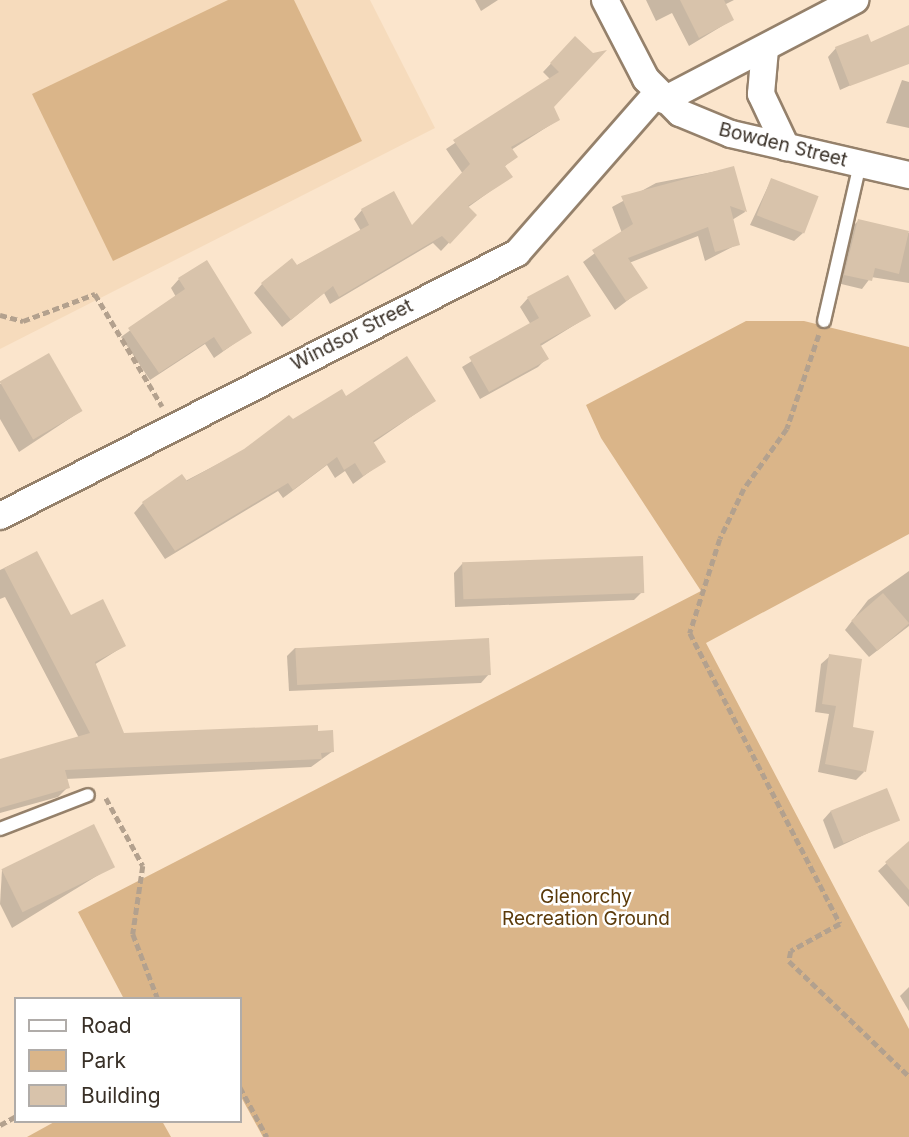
<!DOCTYPE html>
<html>
<head>
<meta charset="utf-8">
<style>
	body { margin:0 }
	#map { position:relative; width:909px; height:1137px; overflow:hidden; background:#fbe5cc; font-family:Inter,sans-serif }
	div>[style] { position:absolute }
	[style*='--x'] { left:calc(var(--x)*1px); top:calc(var(--y)*1px); width:calc(var(--w)*1px); rotate:calc(var(--a)*1deg) }
	.built>* { inset:0; background:#f6dbbc }
	.green>* { inset:0; background:#dab589 }
	.shadow>* { inset:0; background:#0003 }
	.building>* { inset:0; background:#d8c3ab; transform-origin:0 0 }
	.path>* { height:4.5px; margin-top:-2.25px; transform-origin:0; background:repeating-linear-gradient(90deg,#b3a18e 0 7px,transparent 0 10.5px) }
	.roads { filter:drop-shadow(2px 0 #95816b) drop-shadow(-2px 0 #95816b) drop-shadow(0 2px #95816b) drop-shadow(0 -2px #95816b) }
	.service>* { height:12px; margin:-6px; padding:0 6px; transform-origin:6px; border-radius:6px; background:#fff }
	.minor>* { height:26px; margin:-13px; padding:0 13px; transform-origin:13px; border-radius:13px; background:#fff }
	span { translate:-50% -50%; white-space:nowrap; text-align:center; line-height:1.15; -webkit-text-stroke:5px #fff; paint-order:stroke }
	.street-label { font-size:19px; color:#393027 }
	.park-label { font-size:19px; color:#5b3a0a }
	.legend { position:absolute; left:14px; top:997px; width:228px; height:126px; box-sizing:border-box; background:#fff; border:2px solid #b0aca9; margin:0; padding:9px 12px; list-style:none; font-size:21px; color:#393027 }
	.legend li { display:flex; align-items:center; gap:14px; height:35px }
	.legend b { width:35px; border:2px solid #b0aca9 }
</style>
</head>
<body>
<div id="map">
	<div class="built">
		<i style="clip-path:polygon(0 0,370px 0,435px 128px,0 349px)"></i>
	</div>
	<div class="green">
		<i style="clip-path:polygon(228px 0,294px 0,362px 141px,113px 261px,32px 94px)"></i>
		<i style="clip-path:polygon(746px 321px,804px 321px,909px 347px,909px 534px,706px 643px,909px 1029px,909px 1137px,263px 1137px,240px 1095px,240px 999px,124px 999px,78px 912px,701px 591px,601px 438px,586px 405px)"></i>
		<i style="clip-path:polygon(56px 1121px,162px 1121px,171px 1137px,27px 1137px)"></i>
	</div>
	<div class="shadow">
		<i style="clip-path:polygon(475px 0,498px 0,481px 11px)"></i>
		<i style="clip-path:polygon(646px 0,734px 0,724px 5px,732px 20px,689px 46px,672px 13px,656px 21px)"></i>
		<i style="clip-path:polygon(909px 27px,909px 59px,840px 90px,828px 57px,836px 48px,870px 45px)"></i>
		<i style="clip-path:polygon(575px 38px,551px 107px,558px 120px,511px 150px,516px 156px,504px 167px,510px 177px,467px 208px,475px 215px,441px 251px,433px 243px,330px 304px,324px 293px,282px 327px,254px 293px,262px 284px,361px 231px,354px 219px,362px 210px,411px 227px,463px 174px,446px 149px,550px 79px,543px 72px)"></i>
		<i style="clip-path:polygon(902px 80px,909px 82px,909px 128px,886px 123px)"></i>
		<i style="clip-path:polygon(733px 168px,745px 212px,732px 220px,738px 244px,705px 261px,698px 236px,629px 263px,645px 287px,615px 310px,583px 262px,622px 233px,612px 207px,656px 183px)"></i>
		<i style="clip-path:polygon(771px 180px,803px 233px,794px 241px,750px 225px)"></i>
		<i style="clip-path:polygon(858px 221px,909px 233px,909px 283px,871px 277px,862px 289px,837px 283px,850px 229px)"></i>
		<i style="clip-path:polygon(179px 279px,249px 333px,214px 358px,205px 344px,150px 380px,121px 337px,176px 297px,171px 288px)"></i>
		<i style="clip-path:polygon(528px 298px,589px 316px,539px 347px,546px 359px,538px 367px,480px 399px,462px 367px,531px 325px,520px 307px)"></i>
		<i style="clip-path:polygon(48px 356px,81px 411px,19px 452px,0 419px,0 384px)"></i>
		<i style="clip-path:polygon(345px 398px,434px 401px,373px 443px,384px 461px,353px 484px,345px 471px,335px 478px,327px 465px,283px 498px,278px 491px,165px 559px,134px 513px,143px 503px)"></i>
		<i style="clip-path:polygon(36px 553px,70px 618px,124px 646px,94px 665px,123px 735px,317px 733px,333px 751px,311px 767px,66px 779px,68px 787px,58px 797px,0 813px,0 761px,79px 738px,5px 597px,0 599px,0 570px)"></i>
		<i style="clip-path:polygon(462px 564px,642px 592px,634px 600px,455px 607px,454px 573px)"></i>
		<i style="clip-path:polygon(909px 571px,909px 626px,869px 657px,845px 630px,868px 600px)"></i>
		<i style="clip-path:polygon(295px 648px,489px 674px,481px 683px,289px 691px,287px 656px)"></i>
		<i style="clip-path:polygon(830px 656px,864px 772px,856px 780px,818px 772px,829px 714px,815px 712px,821px 664px)"></i>
		<i style="clip-path:polygon(831px 811px,898px 819px,834px 849px,823px 820px)"></i>
		<i style="clip-path:polygon(909px 843px,909px 907px,878px 871px)"></i>
		<i style="clip-path:polygon(113px 866px,12px 928px,0 904px,2px 870px)"></i>
		<i style="clip-path:polygon(909px 987px,909px 1011px,900px 996px)"></i>
	</div>
	<div class="building">
		<i style="clip-path:polygon(680px 0,724px 0,734px 20px,699px 38px)"></i>
		<i style="clip-path:polygon(909px 25px,909px 64px,850px 86px,835px 47px,868px 34px,871px 42px)"></i>
		<i style="clip-path:polygon(575px 36px,593px 53px,607px 50px,554px 107px,560px 120px,511px 147px,518px 157px,505px 166px,513px 177px,468px 206px,477px 215px,450px 244px,442px 236px,339px 297px,333px 286px,291px 320px,261px 283px,292px 258px,297px 265px,369px 225px,361px 209px,394px 191px,412px 225px,470px 164px,453px 140px,559px 72px,550px 63px)"></i>
		<i style="clip-path:polygon(734px 166px,747px 212px,730px 206px,740px 245px,715px 252px,708px 227px,628px 258px,648px 288px,626px 301px,592px 250px,633px 224px,621px 196px)"></i>
		<i style="left:771px;top:178px;width:51px;height:40px;rotate:21deg"></i>
		<i style="clip-path:polygon(858px 219px,909px 231px,899px 274px,875px 268px,872px 281px,844px 275px)"></i>
		<i style="clip-path:polygon(207px 260px,252px 333px,223px 351px,214px 337px,159px 373px,128px 328px,185px 289px,178px 278px)"></i>
		<i style="clip-path:polygon(568px 275px,591px 316px,540px 344px,549px 359px,489px 392px,469px 357px,539px 318px,527px 297px)"></i>
		<i style="left:49px;top:353px;width:67px;height:57px;rotate:60deg"></i>
		<i style="clip-path:polygon(407px 356px,436px 401px,373px 441px,386px 462px,363px 476px,355px 463px,344px 470px,337px 457px,293px 490px,288px 483px,175px 551px,142px 502px,182px 474px,187px 481px,244px 449px,289px 415px,293px 419px,342px 389px,346px 396px)"></i>
		<i style="clip-path:polygon(37px 551px,71px 615px,103px 599px,126px 646px,95px 662px,124px 733px,318px 725px,318px 731px,333px 730px,334px 752px,321px 753px,322px 759px,65px 770px,70px 788px,0 808px,0 759px,90px 733px,4px 568px)"></i>
		<i style="left:643px;top:556px;width:37px;height:181px;rotate:88deg"></i>
		<i style="left:883px;top:593px;width:40px;height:42px;rotate:49deg"></i>
		<i style="left:489px;top:638px;width:37px;height:194px;rotate:87deg"></i>
		<i style="clip-path:polygon(829px 654px,862px 659px,853px 727px,874px 731px,866px 772px,825px 764px,836px 706px,822px 704px)"></i>
		<i style="left:887px;top:788px;width:35px;height:61px;rotate:68deg"></i>
		<i style="left:94px;top:824px;width:48px;height:103px;rotate:64deg"></i>
		<i style="clip-path:polygon(909px 841px,909px 890px,885px 862px)"></i>
	</div>
	<div class="path">
		<i style="--x:0;--y:315;--w:24;--a:15"></i>
		<i style="--x:23;--y:321;--w:77;--a:-20.6"></i>
		<i style="--x:95;--y:294;--w:131;--a:59.1"></i>
		<i style="--x:819;--y:335;--w:99;--a:108.8"></i>
		<i style="--x:787;--y:429;--w:74;--a:125.6"></i>
		<i style="--x:744;--y:489;--w:55;--a:115.6"></i>
		<i style="--x:720;--y:539;--w:99;--a:107.7"></i>
		<i style="--x:690;--y:633;--w:327;--a:62.7"></i>
		<i style="--x:840;--y:924;--w:56;--a:151.1"></i>
		<i style="--x:791;--y:951;--w:10;--a:101"></i>
		<i style="--x:789;--y:961;--w:166;--a:43.8"></i>
		<i style="--x:106;--y:798;--w:77;--a:61.4"></i>
		<i style="--x:143;--y:866;--w:69;--a:98.4"></i>
		<i style="--x:133;--y:934;--w:70;--a:69"></i>
		<i style="--x:240;--y:1087;--w:57;--a:61.6"></i>
		<i style="--x:0;--y:1125;--w:18;--a:-29"></i>
	</div>
	<div class="roads">
		<div class="service">
			<i style="--x:824;--y:321;--w:161;--a:-77.1"></i>
			<i style="--x:0;--y:829;--w:94;--a:-21.1"></i>
		</div>
		<div class="minor">
			<i style="--x:605;--y:0;--w:89;--a:62.6"></i>
			<i style="--x:646;--y:79;--w:48;--a:45"></i>
			<i style="--x:680;--y:113;--w:55;--a:22.4"></i>
			<i style="--x:731;--y:134;--w:183;--a:13"></i>
			<i style="--x:765;--y:49;--w:45;--a:95.1"></i>
			<i style="--x:761;--y:94;--w:59;--a:64.7"></i>
			<i style="--x:664;--y:100;--w:216;--a:-27.6"></i>
			<i style="--x:0;--y:516;--w:580;--a:-26.96"></i>
			<i style="--x:517;--y:253;--w:211;--a:-48.8"></i>
		</div>
	</div>
	<div class="street-label">
		<span style="left:783px;top:145px;rotate:14deg">Bowden Street</span>
		<span style="left:352px;top:335px;rotate:-27deg">Windsor Street</span>
	</div>
	<div class="park-label">
		<span style="left:586px;top:908px">Glenorchy<br>Recreation Ground</span>
	</div>
	<ul class="legend">
	<li><b style="height:9px;background:#fff"></b>Road</li>
	<li><b style="height:19px;background:#dab589"></b>Park</li>
	<li><b style="height:19px;background:#d8c3ab"></b>Building</li>
	</ul>
</div>
</body>
</html>
